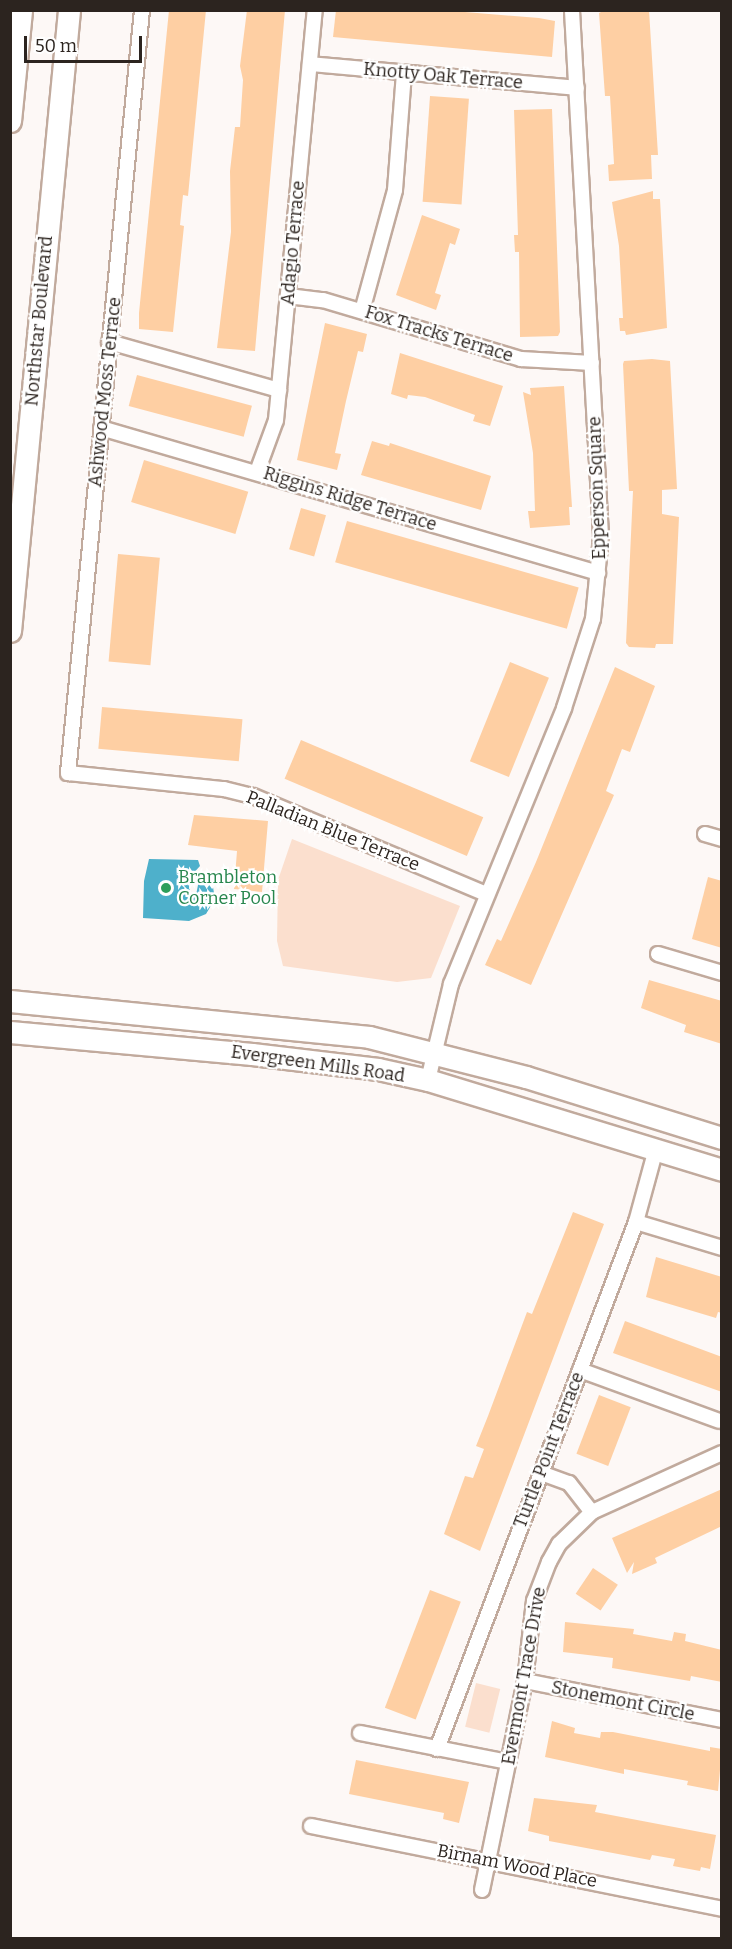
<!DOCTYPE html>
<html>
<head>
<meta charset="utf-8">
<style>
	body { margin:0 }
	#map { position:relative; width:732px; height:1949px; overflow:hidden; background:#fdf8f6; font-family:Bitter,serif }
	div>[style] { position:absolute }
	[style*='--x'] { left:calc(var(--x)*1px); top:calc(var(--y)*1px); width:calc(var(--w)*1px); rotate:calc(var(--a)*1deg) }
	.green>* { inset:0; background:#fbdfce; transform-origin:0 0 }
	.water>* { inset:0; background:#4eb0cb }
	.building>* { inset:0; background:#fecfa3; transform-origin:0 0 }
	.roads { filter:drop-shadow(2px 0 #c1aa9d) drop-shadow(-2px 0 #c1aa9d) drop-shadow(0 2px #c1aa9d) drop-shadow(0 -2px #c1aa9d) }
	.street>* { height:14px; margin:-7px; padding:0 7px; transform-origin:7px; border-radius:7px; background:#fff }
	.primary>* { height:21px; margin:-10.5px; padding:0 10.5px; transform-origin:10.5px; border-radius:10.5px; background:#fff }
	.dots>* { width:16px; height:16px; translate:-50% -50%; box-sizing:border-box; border:3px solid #fff; border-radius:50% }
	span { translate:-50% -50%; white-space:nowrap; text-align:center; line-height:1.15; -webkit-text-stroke:4.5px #fff; paint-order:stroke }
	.street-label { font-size:18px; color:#2c241f }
	.leisure-label { font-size:18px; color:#27864d }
	.left { translate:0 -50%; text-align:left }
	.frame { position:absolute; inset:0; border:12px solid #2c241f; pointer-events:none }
	.scale { position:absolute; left:24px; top:36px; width:118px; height:27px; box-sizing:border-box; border:3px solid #2c241f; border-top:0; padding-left:8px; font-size:18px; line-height:21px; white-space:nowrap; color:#2c241f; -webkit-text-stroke:4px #fff; paint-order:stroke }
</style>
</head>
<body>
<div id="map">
	<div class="green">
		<i style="clip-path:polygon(292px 839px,460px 906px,431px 978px,397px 982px,283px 966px,277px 941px,278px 880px)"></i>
		<i style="left:476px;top:1683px;width:25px;height:45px;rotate:14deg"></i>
	</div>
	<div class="water">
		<i style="clip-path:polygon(149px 859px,198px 860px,200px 866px,190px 877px,190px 898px,196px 895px,200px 875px,211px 875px,215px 899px,206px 914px,189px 921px,143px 918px,144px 881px)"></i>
	</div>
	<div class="building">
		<i style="clip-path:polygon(169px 10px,206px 10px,188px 196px,183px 195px,180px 225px,184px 226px,173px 332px,139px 329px,139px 313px)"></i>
		<i style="clip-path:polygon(247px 10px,285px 10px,255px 351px,217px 348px,231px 232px,230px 171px,235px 127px,240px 127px,243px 80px,240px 66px)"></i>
		<i style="clip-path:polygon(336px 10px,441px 10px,539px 18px,555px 21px,552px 57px,333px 37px)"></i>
		<i style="clip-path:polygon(605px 10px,649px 10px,658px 155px,651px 155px,652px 179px,609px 181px,608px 165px,614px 164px,610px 96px,605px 96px,599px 13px)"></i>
		<i style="left:430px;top:96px;width:39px;height:106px;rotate:4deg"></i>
		<i style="clip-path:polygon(552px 109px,560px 332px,558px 336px,520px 337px,519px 252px,515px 252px,514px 235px,518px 235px,514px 110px)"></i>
		<i style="clip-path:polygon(653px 191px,653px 199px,660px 199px,667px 328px,626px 335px,625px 331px,620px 331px,619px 318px,623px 318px,619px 246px,612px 202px)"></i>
		<i style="clip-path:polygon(422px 215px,460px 229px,455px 245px,450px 243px,435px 293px,441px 295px,436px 310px,396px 295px)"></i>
		<i style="clip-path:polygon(325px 323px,367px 334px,363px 352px,358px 351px,346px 401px,335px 453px,341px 454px,337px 470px,297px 460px)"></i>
		<i style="clip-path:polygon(400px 353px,503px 386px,490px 426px,473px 421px,475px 415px,425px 397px,408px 395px,407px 399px,391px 394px)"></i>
		<i style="clip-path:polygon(652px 359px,670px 361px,677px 489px,662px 490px,662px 514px,679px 517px,673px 644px,656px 644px,655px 648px,629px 647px,626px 643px,633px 491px,629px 491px,623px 364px,624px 361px)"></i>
		<i style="left:137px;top:375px;width:119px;height:32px;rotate:15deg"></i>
		<i style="clip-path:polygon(564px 386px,572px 507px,569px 507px,570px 525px,530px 528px,528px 511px,535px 511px,533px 453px,523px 392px,531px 395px,530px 388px)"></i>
		<i style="clip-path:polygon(372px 441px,389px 446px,390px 443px,491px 476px,481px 510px,361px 475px)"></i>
		<i style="left:144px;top:460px;width:109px;height:44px;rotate:17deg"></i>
		<i style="left:301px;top:508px;width:26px;height:43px;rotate:16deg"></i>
		<i style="left:347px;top:521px;width:241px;height:43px;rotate:16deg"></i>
		<i style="left:118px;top:554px;width:42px;height:108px;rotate:5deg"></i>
		<i style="left:510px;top:662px;width:42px;height:107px;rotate:22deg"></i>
		<i style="clip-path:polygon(615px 667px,655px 686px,630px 752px,622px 749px,606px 791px,614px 795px,531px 985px,485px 965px,497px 939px,501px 941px,536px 862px)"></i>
		<i style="left:102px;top:707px;width:141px;height:42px;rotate:5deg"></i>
		<i style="left:301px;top:740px;width:198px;height:42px;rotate:23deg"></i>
		<i style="clip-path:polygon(194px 815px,268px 821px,262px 892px,234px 889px,237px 851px,188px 845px)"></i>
		<i style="clip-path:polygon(708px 877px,722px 881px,722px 948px,692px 939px)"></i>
		<i style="clip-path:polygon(649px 980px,722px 1001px,722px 1044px,684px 1032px,686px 1025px,641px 1008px)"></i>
		<i style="clip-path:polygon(573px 1212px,604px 1224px,480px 1551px,444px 1534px,465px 1476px,473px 1478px,484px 1449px,476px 1446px,488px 1416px,527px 1312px,532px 1314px)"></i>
		<i style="clip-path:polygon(656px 1257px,722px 1277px,722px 1313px,718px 1312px,716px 1318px,646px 1297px)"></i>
		<i style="clip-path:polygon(625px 1321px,722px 1357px,722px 1392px,613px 1353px)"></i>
		<i style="left:599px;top:1395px;width:34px;height:63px;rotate:21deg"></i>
		<i style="clip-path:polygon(722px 1489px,722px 1526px,655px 1558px,657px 1563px,632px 1574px,634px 1562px,627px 1573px,612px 1538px)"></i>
		<i style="left:593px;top:1568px;width:30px;height:31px;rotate:34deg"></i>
		<i style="left:430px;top:1590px;width:33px;height:126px;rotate:21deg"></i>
		<i style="clip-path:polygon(565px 1622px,634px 1629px,633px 1634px,672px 1641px,674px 1632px,686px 1634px,685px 1641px,722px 1650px,722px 1682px,691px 1676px,690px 1681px,612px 1668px,613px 1658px,563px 1652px)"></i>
		<i style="clip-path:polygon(552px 1721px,575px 1728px,574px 1733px,600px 1738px,601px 1732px,613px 1732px,710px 1751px,710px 1747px,722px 1749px,718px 1791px,687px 1785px,688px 1781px,624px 1769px,624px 1774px,545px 1757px)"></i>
		<i style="clip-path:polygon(356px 1760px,469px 1782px,459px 1823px,443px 1819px,444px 1813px,349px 1794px)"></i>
		<i style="clip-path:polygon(534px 1798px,597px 1805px,595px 1812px,716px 1835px,710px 1869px,701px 1867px,700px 1871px,673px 1866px,675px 1859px,652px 1855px,650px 1860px,549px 1841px,549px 1836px,528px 1831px)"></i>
	</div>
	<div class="roads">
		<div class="street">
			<i style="--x:142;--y:10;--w:767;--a:95.54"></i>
			<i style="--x:68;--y:773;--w:157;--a:5.9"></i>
			<i style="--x:224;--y:789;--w:30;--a:14"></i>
			<i style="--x:253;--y:796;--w:253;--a:22.8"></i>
			<i style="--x:310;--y:64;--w:268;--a:5.1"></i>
			<i style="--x:288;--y:296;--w:35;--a:7"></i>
			<i style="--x:323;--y:300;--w:207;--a:16.6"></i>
			<i style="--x:521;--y:359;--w:71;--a:3.2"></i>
			<i style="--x:362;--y:311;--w:125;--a:-74.7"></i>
			<i style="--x:395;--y:190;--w:118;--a:-85.6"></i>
			<i style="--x:109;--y:342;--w:177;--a:15.8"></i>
			<i style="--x:101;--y:428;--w:518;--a:16.26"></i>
			<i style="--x:257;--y:472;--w:55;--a:-69.9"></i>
			<i style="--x:276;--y:420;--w:412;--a:-84.6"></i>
			<i style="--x:705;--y:834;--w:18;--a:16"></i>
			<i style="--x:658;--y:954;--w:67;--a:16.5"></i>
			<i style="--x:428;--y:1080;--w:99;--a:-76.5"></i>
			<i style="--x:451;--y:984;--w:298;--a:-67.7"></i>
			<i style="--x:564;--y:708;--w:94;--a:-72"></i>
			<i style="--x:593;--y:619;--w:83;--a:-84.5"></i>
			<i style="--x:601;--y:536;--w:527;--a:-93.16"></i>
			<i style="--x:636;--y:1222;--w:90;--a:16.8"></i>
			<i style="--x:580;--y:1370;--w:148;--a:20.1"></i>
			<i style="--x:541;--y:1473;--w:30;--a:20"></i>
			<i style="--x:569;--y:1483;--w:37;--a:52"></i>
			<i style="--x:525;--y:1681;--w:201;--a:11.2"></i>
			<i style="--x:360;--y:1733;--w:151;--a:11.1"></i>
			<i style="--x:437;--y:1749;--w:563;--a:-69.31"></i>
			<i style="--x:636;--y:1222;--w:76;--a:-74.7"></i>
			<i style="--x:311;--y:1826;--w:419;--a:11.4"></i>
			<i style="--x:482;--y:1890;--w:213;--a:-78.4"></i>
			<i style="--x:525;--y:1681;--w:81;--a:-83.6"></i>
			<i style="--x:534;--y:1601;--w:42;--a:-69"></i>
			<i style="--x:549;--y:1562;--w:21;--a:-61"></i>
			<i style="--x:559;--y:1544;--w:46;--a:-44.1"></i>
			<i style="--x:592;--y:1512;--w:143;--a:-24.4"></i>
		</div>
		<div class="primary">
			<i style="--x:10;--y:121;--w:112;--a:-84.3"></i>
			<i style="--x:10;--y:631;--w:624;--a:-84.57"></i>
			<i style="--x:10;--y:1001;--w:361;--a:5.7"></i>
			<i style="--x:369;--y:1037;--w:162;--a:14.3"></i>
			<i style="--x:526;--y:1077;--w:205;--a:17.3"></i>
			<i style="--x:10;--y:1032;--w:243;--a:5.2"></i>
			<i style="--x:252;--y:1054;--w:127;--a:6.8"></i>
			<i style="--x:378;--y:1069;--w:51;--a:12.4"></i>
			<i style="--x:428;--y:1080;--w:307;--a:17"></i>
		</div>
	</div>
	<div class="dots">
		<i style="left:166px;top:888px;background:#2e9e5b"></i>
	</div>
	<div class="street-label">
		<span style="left:443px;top:76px;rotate:5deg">Knotty Oak Terrace</span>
		<span style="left:293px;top:243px;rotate:-85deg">Adagio Terrace</span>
		<span style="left:39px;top:321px;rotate:-85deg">Northstar Boulevard</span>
		<span style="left:439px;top:334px;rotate:17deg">Fox Tracks Terrace</span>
		<span style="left:105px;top:392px;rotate:-84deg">Ashwood Moss Terrace</span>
		<span style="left:597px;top:488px;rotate:-92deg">Epperson Square</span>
		<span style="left:350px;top:499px;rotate:17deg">Riggins Ridge Terrace</span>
		<span style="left:333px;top:831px;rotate:22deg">Palladian Blue Terrace</span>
		<span style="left:318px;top:1064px;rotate:8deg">Evergreen Mills Road</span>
		<span style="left:549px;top:1450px;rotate:-69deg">Turtle Point Terrace</span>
		<span style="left:524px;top:1676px;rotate:-80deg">Evermont Trace Drive</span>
		<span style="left:623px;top:1701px;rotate:11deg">Stonemont Circle</span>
		<span style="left:517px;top:1866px;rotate:11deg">Birnam Wood Place</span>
	</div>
	<div class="leisure-label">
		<span class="left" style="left:178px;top:888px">Brambleton<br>Corner Pool</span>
	</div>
	<div class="frame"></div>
	<div class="scale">50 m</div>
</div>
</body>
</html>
